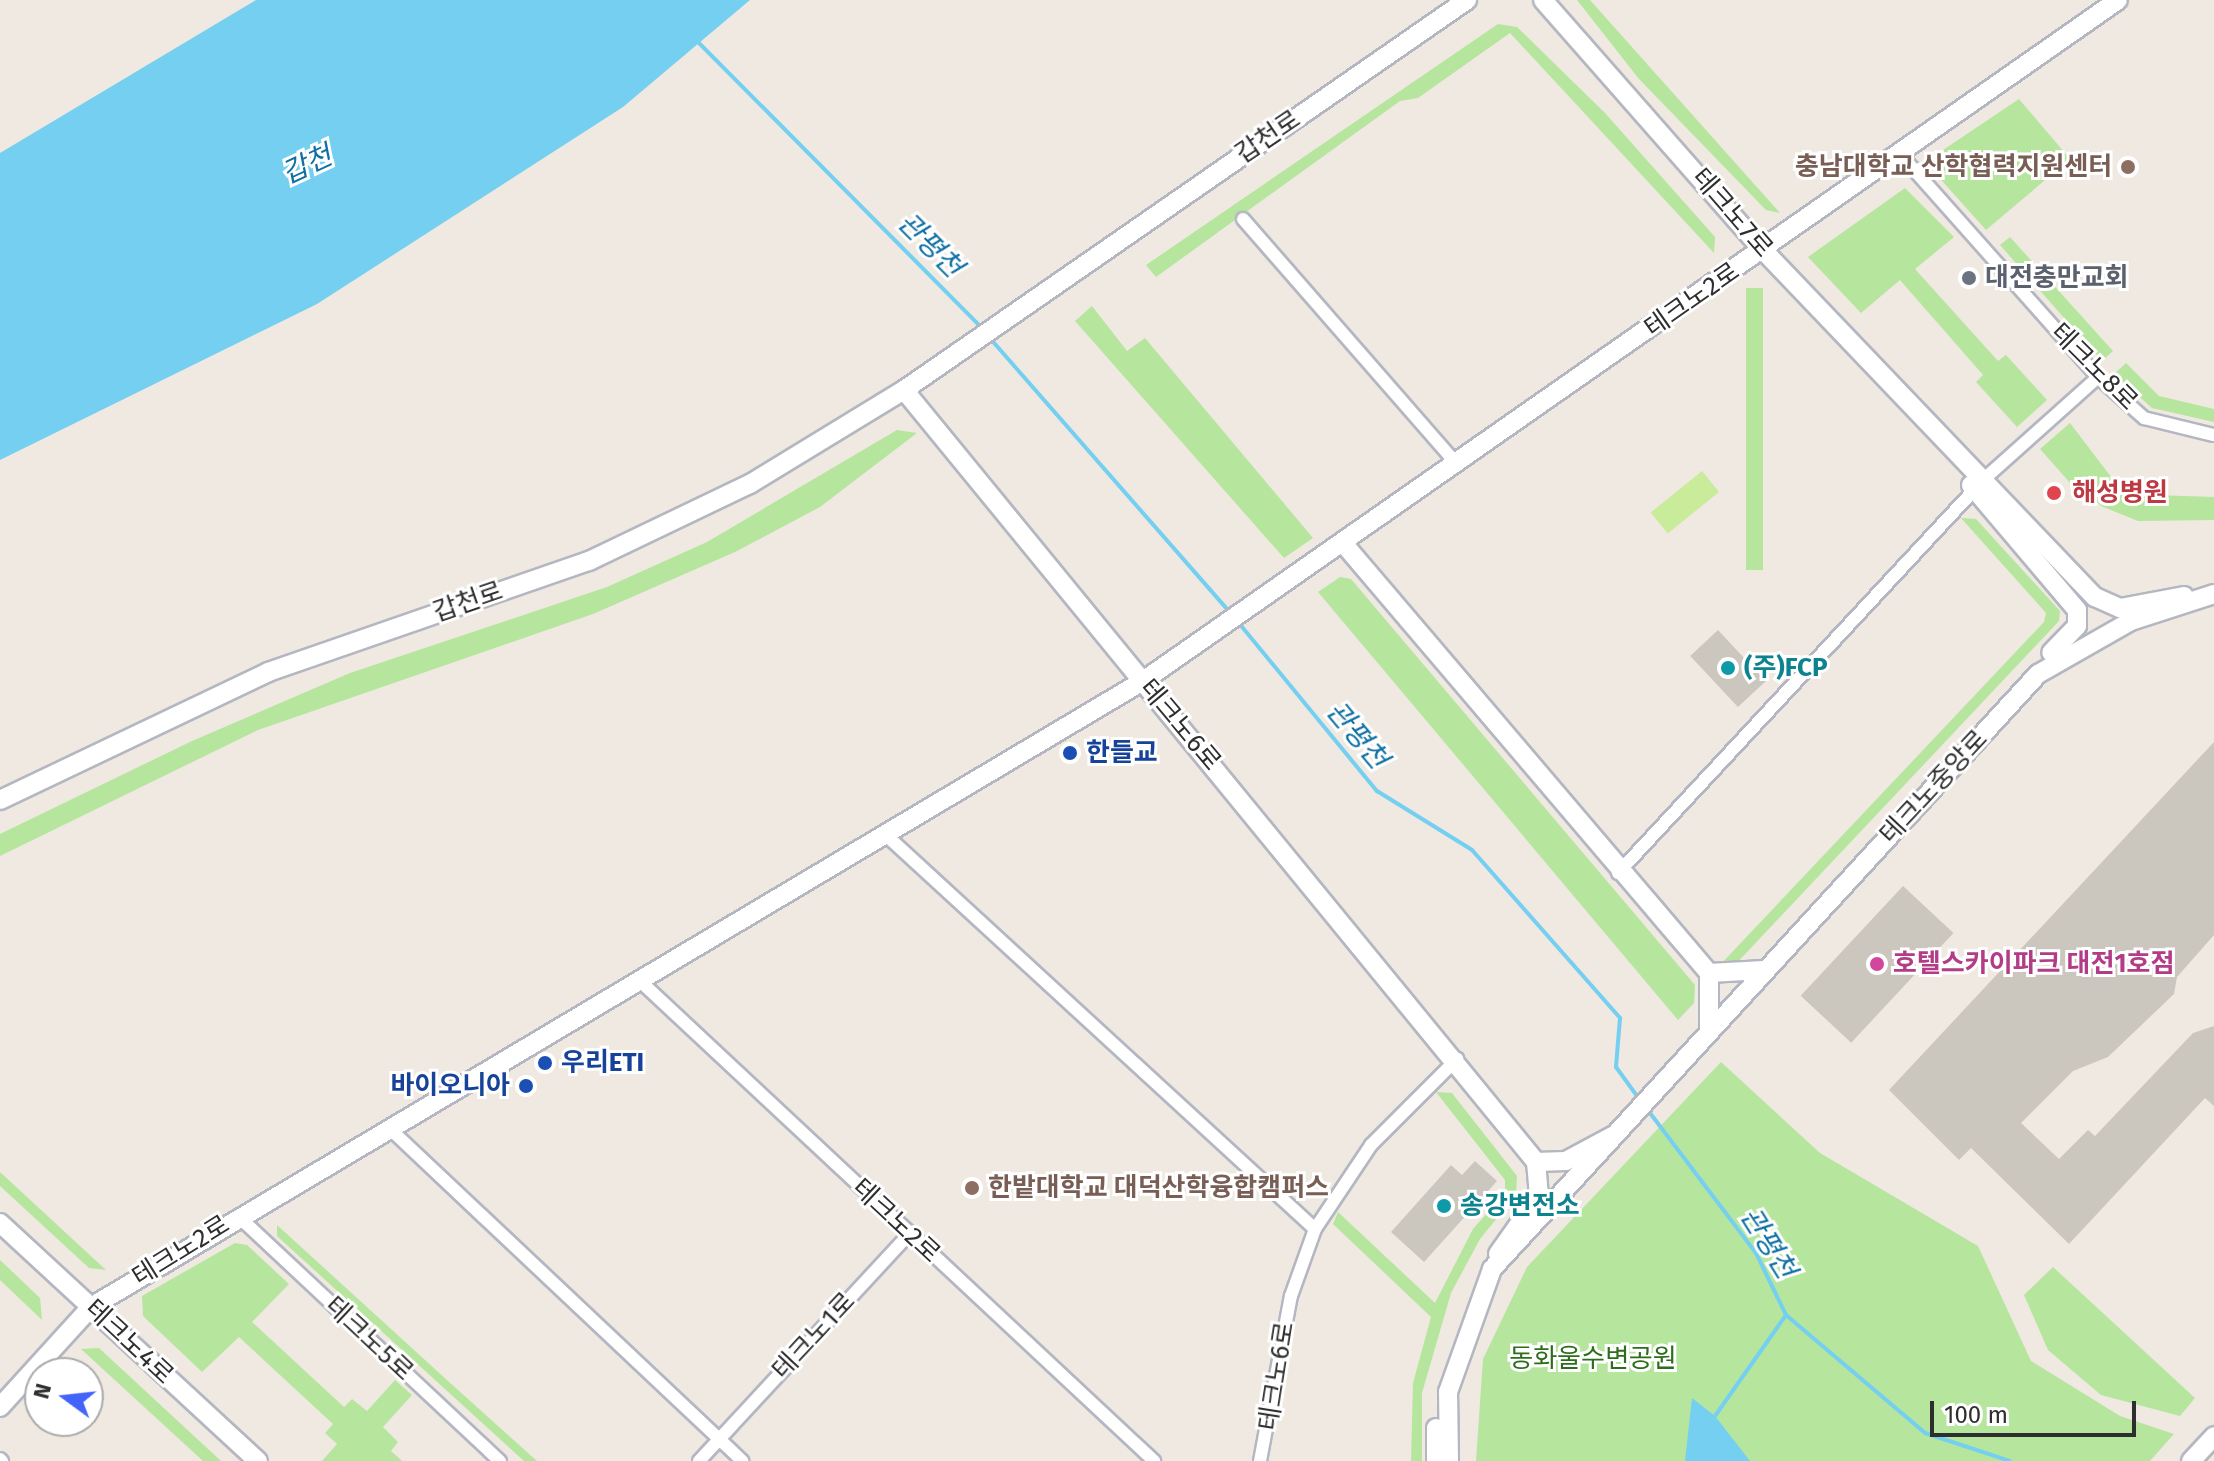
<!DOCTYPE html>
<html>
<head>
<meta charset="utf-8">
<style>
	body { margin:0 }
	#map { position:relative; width:2214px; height:1461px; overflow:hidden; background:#efe9e1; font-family:"Fira Sans","Noto Sans KR",sans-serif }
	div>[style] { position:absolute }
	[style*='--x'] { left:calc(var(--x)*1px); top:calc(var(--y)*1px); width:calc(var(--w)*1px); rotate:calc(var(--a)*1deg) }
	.green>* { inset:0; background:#b6e59e; transform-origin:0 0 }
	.pitch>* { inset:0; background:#c9ec9a; transform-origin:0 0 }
	.water>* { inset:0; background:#75cff0 }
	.stream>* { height:4px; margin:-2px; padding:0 2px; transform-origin:2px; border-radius:2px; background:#75cff0 }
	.building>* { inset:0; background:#cbc7bf; transform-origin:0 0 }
	.roads { filter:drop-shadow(2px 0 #b4b7c1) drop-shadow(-2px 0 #b4b7c1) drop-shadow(0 2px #b4b7c1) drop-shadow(0 -2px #b4b7c1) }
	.street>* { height:12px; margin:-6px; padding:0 6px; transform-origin:6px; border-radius:6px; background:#fff }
	.secondary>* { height:18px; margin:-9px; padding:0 9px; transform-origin:9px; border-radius:9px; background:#fff }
	.dots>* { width:22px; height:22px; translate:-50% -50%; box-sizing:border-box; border:4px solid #fff; border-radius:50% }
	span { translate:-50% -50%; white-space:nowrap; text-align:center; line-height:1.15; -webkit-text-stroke:6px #fff; paint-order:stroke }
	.street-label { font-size:26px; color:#2e2e2e }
	.education-label { font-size:26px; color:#785e54; font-weight:700 }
	.right { translate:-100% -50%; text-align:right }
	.left { translate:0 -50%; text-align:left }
	.worship-label { font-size:26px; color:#5b616d; font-weight:700 }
	.health-label { font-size:26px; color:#be3a42; font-weight:700 }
	.culture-label { font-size:26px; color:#0d838f; font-weight:700 }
	.transit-label { font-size:26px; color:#164399; font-weight:700 }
	.hotel-label { font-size:26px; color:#b23c85; font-weight:700 }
	.park-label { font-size:26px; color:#2c6e1b }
	.water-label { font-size:28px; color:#0d6fa3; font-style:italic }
	.north { position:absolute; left:24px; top:1357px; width:80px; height:80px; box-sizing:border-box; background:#fff; border:2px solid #ababab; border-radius:50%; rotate:285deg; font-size:22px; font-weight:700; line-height:32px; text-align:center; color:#2e2e2e }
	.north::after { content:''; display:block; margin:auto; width:28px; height:36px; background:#4264fb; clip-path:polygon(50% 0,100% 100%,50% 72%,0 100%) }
	.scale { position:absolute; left:1930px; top:1401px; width:206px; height:36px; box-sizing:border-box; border:4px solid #2e2e2e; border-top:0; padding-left:10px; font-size:24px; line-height:28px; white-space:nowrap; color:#2e2e2e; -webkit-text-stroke:6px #fff; paint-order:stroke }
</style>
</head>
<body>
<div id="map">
	<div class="green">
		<i style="clip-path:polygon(1577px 0,1590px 0,1780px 213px,1766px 210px,1639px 79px)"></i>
		<i style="clip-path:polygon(1498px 24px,1517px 27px,1605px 113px,1715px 237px,1714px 253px,1510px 33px,1418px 98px,1400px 101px,1156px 277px,1146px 265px)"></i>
		<i style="clip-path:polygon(2019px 99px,2070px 159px,1986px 230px,1935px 173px,1937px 154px)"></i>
		<i style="clip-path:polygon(1905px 188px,1954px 237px,1915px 269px,1998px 361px,2006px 355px,2047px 400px,2017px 427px,1976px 382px,1983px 375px,1900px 280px,1861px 313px,1808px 257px)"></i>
		<i style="clip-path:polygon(2010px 237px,2113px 351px,2102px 361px,2000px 245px)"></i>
		<i style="left:1746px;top:288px;width:17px;height:282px"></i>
		<i style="clip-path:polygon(1092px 306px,1127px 351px,1145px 338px,1313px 538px,1284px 558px,1075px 321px)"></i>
		<i style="clip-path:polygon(2126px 363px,2159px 396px,2214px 409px,2214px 422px,2152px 408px,2114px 374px)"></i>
		<i style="clip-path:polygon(2070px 423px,2124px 494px,2214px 497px,2214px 520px,2138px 521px,2101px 506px,2086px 489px,2080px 494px,2040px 449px)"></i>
		<i style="clip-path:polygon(897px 430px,917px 433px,820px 507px,735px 552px,593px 614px,258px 730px,0 856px,0 834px,192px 741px,350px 673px,607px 587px,707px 542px)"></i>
		<i style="clip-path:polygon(1961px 518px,1976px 519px,2060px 611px,2059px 621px,1733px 967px,1719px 966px,2044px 622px,2046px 613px)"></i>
		<i style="clip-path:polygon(1340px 577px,1351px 579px,1695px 985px,1694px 1003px,1678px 1020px,1318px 592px)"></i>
		<i style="clip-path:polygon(1721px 1062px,1820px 1153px,1978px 1246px,2031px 1361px,2120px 1416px,2174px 1434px,2150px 1461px,1476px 1461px,1483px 1359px,1527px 1267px)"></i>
		<i style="clip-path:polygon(1436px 1092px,1452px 1093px,1517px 1176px,1516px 1195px,1480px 1239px,1451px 1293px,1422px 1393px,1422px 1461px,1411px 1461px,1413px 1383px,1431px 1317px,1333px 1224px,1338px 1212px,1435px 1303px,1473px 1229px,1505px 1193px,1505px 1180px)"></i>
		<i style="clip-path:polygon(0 1172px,106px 1270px,89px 1268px,0 1186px)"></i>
		<i style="clip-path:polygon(277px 1225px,448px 1381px,537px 1461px,524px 1461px,277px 1236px)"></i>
		<i style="clip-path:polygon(235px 1243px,247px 1245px,289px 1284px,252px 1322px,344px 1407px,352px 1399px,367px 1411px,395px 1380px,412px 1395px,383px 1427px,398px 1442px,391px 1451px,402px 1461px,322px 1461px,337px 1444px,325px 1433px,333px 1424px,239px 1337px,202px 1372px,143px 1316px,142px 1296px)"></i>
		<i style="clip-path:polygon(0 1260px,40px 1298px,42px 1320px,0 1280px)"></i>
		<i style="clip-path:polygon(2053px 1267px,2195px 1398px,2180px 1416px,2101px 1395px,2048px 1350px,2024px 1295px)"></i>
		<i style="clip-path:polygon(99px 1348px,221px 1461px,203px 1461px,81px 1349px)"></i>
	</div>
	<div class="pitch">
		<i style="left:1702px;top:471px;width:27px;height:66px;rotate:51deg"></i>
	</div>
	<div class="water">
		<i style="clip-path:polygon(256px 0,750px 0,623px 107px,317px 304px,0 460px,0 153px)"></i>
		<i style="clip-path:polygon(1692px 1398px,1715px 1416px,1750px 1461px,1685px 1461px)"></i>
	</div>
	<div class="stream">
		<i style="--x:696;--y:40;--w:407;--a:45.2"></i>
		<i style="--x:988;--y:336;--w:367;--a:48.8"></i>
		<i style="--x:1238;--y:622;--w:219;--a:50.6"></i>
		<i style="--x:1377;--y:791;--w:112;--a:31.8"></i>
		<i style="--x:1472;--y:850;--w:224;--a:48.6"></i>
		<i style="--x:1620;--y:1018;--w:49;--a:94.7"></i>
		<i style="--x:1616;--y:1067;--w:39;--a:54"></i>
		<i style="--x:1647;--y:1109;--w:181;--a:52.9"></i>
		<i style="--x:1756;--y:1253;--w:69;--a:64.2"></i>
		<i style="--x:1786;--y:1315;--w:182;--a:40.3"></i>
		<i style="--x:1925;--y:1433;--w:89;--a:18.2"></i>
		<i style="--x:1715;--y:1416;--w:123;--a:-54.9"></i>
	</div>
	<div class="building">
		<i style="left:1718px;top:630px;width:70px;height:38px;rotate:47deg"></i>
		<i style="clip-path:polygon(2214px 742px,2214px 935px,2177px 977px,2174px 994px,2108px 1057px,2073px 1071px,2021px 1123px,2059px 1159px,2088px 1130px,2095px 1136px,2193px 1033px,2214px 1026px,2214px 1106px,2205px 1098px,2069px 1244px,1971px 1148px,1959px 1160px,1889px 1090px)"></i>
		<i style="left:1903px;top:886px;width:69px;height:150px;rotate:43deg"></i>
		<i style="clip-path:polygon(1475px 1161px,1497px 1181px,1424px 1262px,1391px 1232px,1451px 1165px,1462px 1175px)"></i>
	</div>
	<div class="roads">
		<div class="street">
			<i style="--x:1900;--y:154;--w:298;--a:48.4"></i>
			<i style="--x:2098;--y:377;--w:62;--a:41.7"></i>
			<i style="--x:2144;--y:418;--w:72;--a:13.7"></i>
			<i style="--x:1243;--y:219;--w:324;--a:48.9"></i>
			<i style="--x:1983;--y:480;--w:154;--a:-41.8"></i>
			<i style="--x:887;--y:836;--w:581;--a:42.56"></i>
			<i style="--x:1618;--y:873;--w:524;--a:-47.09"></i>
			<i style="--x:639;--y:980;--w:705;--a:43.04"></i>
			<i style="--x:388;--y:1127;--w:487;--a:43.3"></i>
			<i style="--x:238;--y:1216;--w:359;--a:43.1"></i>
			<i style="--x:0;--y:1459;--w:3;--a:45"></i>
			<i style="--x:699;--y:1461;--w:309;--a:-47.2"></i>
			<i style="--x:1260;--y:1461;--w:168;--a:-79.4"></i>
			<i style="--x:1291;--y:1296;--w:71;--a:-70.3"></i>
			<i style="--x:1315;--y:1229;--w:101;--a:-56.3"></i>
			<i style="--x:1371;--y:1145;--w:122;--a:-45"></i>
		</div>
		<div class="secondary">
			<i style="--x:1543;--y:0;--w:333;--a:48.7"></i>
			<i style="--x:1763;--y:250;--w:480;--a:46.3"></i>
			<i style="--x:2095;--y:597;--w:27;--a:24"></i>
			<i style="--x:2120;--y:608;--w:65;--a:-10.6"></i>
			<i style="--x:904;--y:390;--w:998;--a:50.69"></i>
			<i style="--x:1971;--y:485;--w:164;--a:49.7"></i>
			<i style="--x:2077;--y:610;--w:16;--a:90"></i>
			<i style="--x:2077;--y:626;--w:37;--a:134"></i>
			<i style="--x:1343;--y:543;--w:565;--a:49.6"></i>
			<i style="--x:1709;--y:973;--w:56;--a:90"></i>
			<i style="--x:0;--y:800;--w:297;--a:-25.5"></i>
			<i style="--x:268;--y:672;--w:340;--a:-19.1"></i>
			<i style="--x:589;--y:561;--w:178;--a:-25.6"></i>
			<i style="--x:750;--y:484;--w:180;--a:-31.4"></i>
			<i style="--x:904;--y:390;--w:685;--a:-34.71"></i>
			<i style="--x:1709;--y:973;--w:55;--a:-3.1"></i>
			<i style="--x:1536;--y:1162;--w:30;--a:-2"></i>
			<i style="--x:1566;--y:1161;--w:55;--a:-28.4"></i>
			<i style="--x:0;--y:1223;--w:351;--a:42.7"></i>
			<i style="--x:1498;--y:1254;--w:71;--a:-54.7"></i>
			<i style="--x:1539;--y:1196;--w:34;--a:-95"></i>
			<i style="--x:0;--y:1407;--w:135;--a:-47.7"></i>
			<i style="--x:91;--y:1307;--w:1224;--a:-30.76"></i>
			<i style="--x:1143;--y:681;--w:1189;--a:-34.93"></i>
			<i style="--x:1436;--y:1428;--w:33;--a:90"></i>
			<i style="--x:1449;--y:1461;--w:69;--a:-90.8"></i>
			<i style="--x:1448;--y:1392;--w:131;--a:-70.3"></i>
			<i style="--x:1492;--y:1269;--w:808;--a:-47.46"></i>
			<i style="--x:2038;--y:674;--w:107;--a:-29.7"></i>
			<i style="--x:2131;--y:621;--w:87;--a:-18"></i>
			<i style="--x:2191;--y:1461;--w:34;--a:-47"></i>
		</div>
	</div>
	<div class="dots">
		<i style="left:2128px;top:167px;background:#8d6e63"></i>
		<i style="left:1969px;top:278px;background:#6b7280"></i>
		<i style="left:2054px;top:493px;background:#e0444e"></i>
		<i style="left:1728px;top:668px;background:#0f9aa8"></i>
		<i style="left:1070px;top:753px;background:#1a4fb4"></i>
		<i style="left:1877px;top:964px;background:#d1479c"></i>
		<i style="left:545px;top:1063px;background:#1a4fb4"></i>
		<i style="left:526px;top:1086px;background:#1a4fb4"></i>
		<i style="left:972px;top:1188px;background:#8d6e63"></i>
		<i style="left:1444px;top:1206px;background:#0f9aa8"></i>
	</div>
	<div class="street-label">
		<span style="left:1268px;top:137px;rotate:-34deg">갑천로</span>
		<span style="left:1732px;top:213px;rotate:49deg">테크노7로</span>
		<span style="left:1692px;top:300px;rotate:-35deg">테크노2로</span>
		<span style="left:2094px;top:367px;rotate:45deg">테크노8로</span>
		<span style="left:468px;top:602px;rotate:-19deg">갑천로</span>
		<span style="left:1180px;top:725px;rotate:50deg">테크노6로</span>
		<span style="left:1934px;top:787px;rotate:-47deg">테크노중앙로</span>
		<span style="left:896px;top:1221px;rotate:43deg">테크노2로</span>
		<span style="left:181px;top:1251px;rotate:-32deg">테크노2로</span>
		<span style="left:814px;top:1336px;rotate:-47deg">테크노1로</span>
		<span style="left:369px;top:1339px;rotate:43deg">테크노5로</span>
		<span style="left:129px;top:1342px;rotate:43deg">테크노4로</span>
		<span style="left:1277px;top:1376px;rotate:-81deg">테크노6로</span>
	</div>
	<div class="education-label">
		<span class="right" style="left:2112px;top:167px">충남대학교 산학협력지원센터</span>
		<span class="left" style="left:988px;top:1188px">한밭대학교 대덕산학융합캠퍼스</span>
	</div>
	<div class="worship-label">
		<span class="left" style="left:1985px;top:278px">대전충만교회</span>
	</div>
	<div class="health-label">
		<span class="left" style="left:2072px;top:493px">해성병원</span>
	</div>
	<div class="culture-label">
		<span class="left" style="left:1744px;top:668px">(주)FCP</span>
		<span class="left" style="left:1460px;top:1206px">송강변전소</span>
	</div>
	<div class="transit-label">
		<span class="left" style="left:1086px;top:753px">한들교</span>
		<span class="left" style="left:561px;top:1063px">우리ETI</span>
		<span class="right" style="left:510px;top:1086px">바이오니아</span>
	</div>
	<div class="hotel-label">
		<span class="left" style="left:1893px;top:964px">호텔스카이파크 대전1호점</span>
	</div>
	<div class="park-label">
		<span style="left:1593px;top:1359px">동화울수변공원</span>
	</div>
	<div class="water-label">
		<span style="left:307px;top:165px;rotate:-25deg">갑천</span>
		<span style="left:930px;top:245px;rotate:45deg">관평천</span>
		<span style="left:1357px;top:735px;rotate:50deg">관평천</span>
		<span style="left:1768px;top:1243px;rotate:58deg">관평천</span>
	</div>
	<div class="north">N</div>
	<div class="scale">100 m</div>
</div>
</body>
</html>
